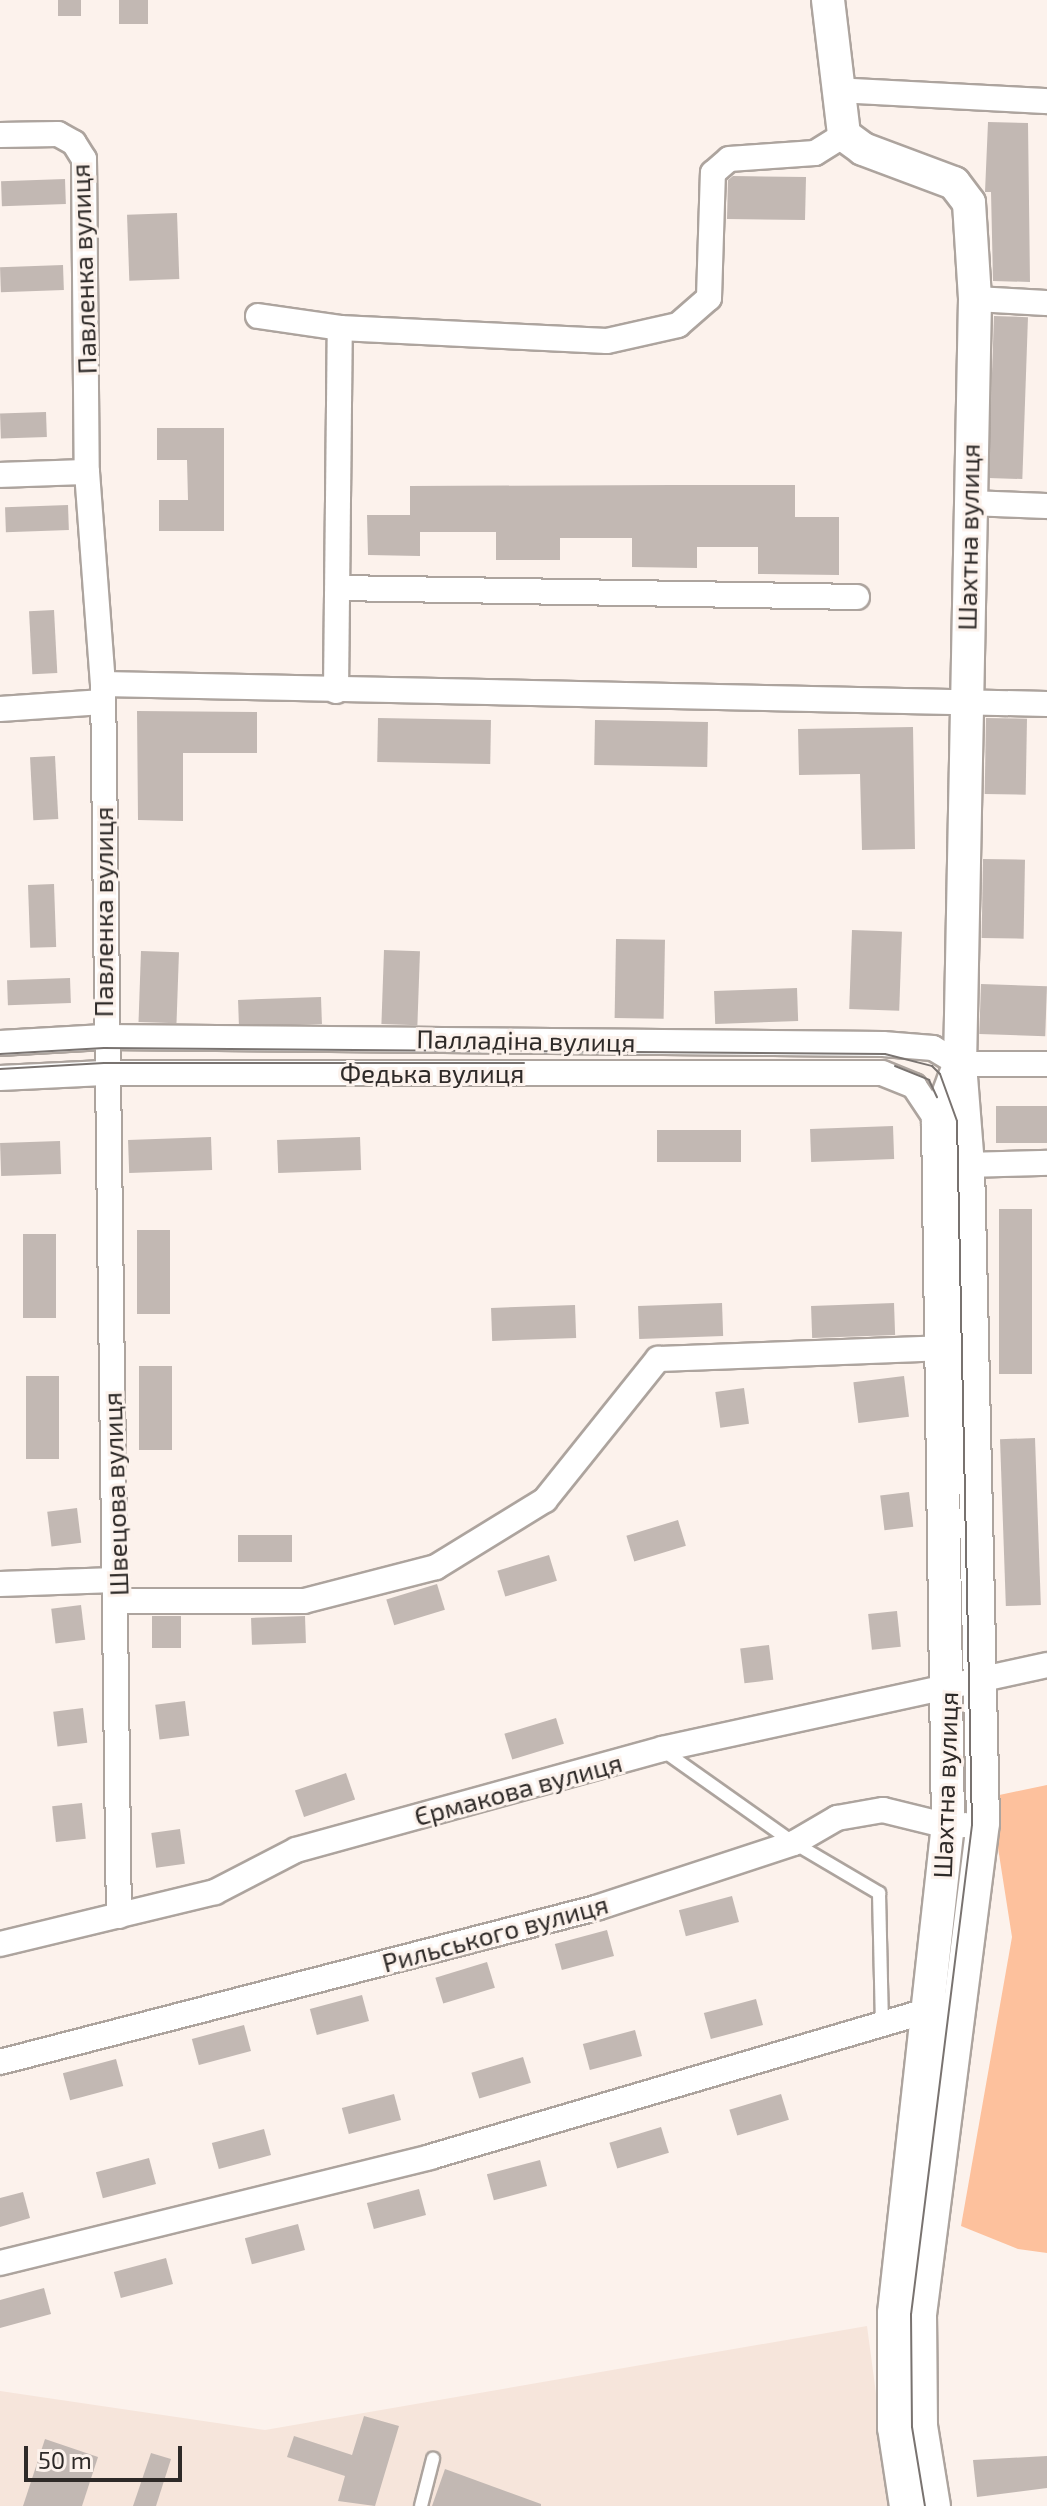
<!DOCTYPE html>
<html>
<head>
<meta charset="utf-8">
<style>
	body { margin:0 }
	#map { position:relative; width:1047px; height:2506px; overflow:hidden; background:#fcf2ec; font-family:"Exo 2",sans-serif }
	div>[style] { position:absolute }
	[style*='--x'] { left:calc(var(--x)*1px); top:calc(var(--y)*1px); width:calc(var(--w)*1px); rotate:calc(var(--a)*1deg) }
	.built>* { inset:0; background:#f6e5db }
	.green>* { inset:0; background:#fdc19d }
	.building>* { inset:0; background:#c2b8b3; transform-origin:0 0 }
	.roads { filter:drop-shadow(2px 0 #ada49e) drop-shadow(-2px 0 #ada49e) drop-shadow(0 2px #ada49e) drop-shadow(0 -2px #ada49e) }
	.lane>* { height:12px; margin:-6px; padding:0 6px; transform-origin:6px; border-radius:6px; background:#fff }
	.street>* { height:24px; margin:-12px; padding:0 12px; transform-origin:12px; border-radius:12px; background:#fff }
	.secondary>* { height:32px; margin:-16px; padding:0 16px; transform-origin:16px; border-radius:16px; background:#fff }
	.tram>* { height:2px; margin:-1px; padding:0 1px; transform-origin:1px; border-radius:1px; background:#797370 }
	span { translate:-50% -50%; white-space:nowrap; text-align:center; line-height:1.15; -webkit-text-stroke:6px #fcf2ec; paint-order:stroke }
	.street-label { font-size:26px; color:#2e2a28 }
	.scale { position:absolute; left:24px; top:2446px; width:158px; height:36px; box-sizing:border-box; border:4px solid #2e2a28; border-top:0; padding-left:10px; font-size:24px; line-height:28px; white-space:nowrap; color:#2e2a28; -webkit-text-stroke:6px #fcf2ec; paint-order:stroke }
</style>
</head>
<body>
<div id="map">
	<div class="built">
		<i style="clip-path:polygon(867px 2326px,891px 2506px,0 2506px,0 2391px,265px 2430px)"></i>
	</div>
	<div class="green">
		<i style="clip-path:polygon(1047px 1785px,1047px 2253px,1018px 2249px,961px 2226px,1012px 1937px,990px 1797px)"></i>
	</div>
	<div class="building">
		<i style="left:58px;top:0;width:23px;height:16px"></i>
		<i style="left:119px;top:0;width:29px;height:24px"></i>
		<i style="clip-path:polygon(988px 122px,1028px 123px,1030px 282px,993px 281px,991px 192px,985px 192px)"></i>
		<i style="clip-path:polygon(733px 176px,806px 177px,805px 220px,727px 219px,728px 180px)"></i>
		<i style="left:65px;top:179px;width:25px;height:64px;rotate:88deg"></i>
		<i style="left:177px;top:213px;width:66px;height:50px;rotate:88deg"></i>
		<i style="left:63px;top:265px;width:25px;height:63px;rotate:88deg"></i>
		<i style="left:994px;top:316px;width:34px;height:162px;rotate:2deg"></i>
		<i style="left:46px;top:412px;width:25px;height:46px;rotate:88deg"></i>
		<i style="clip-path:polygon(157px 428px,224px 428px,224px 531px,159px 531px,159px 500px,188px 500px,187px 460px,157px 460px)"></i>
		<i style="clip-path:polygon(673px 485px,795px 485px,795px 517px,839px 517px,839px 575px,758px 574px,758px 547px,697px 547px,697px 568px,632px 567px,632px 538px,560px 538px,560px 560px,496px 560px,496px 532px,420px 532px,420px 556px,368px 555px,367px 515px,410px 515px,410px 486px)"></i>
		<i style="left:68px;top:505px;width:25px;height:63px;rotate:88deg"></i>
		<i style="left:54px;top:610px;width:63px;height:25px;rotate:87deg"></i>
		<i style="clip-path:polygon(137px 711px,257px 712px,257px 753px,183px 753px,183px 821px,138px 820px)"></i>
		<i style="left:378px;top:718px;width:113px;height:44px;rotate:1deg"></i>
		<i style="left:986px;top:718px;width:41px;height:76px;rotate:1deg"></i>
		<i style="left:595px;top:720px;width:113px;height:45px;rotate:1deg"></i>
		<i style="clip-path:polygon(913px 727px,915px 849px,862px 850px,860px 774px,799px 775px,798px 729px)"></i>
		<i style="left:55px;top:756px;width:63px;height:25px;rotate:87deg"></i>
		<i style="left:983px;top:859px;width:42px;height:79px;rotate:1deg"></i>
		<i style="left:54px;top:884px;width:63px;height:26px;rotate:88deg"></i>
		<i style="left:852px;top:930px;width:50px;height:79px;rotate:2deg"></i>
		<i style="left:616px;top:939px;width:49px;height:79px;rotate:1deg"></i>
		<i style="left:384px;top:950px;width:36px;height:74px;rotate:2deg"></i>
		<i style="left:141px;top:951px;width:38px;height:71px;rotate:2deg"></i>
		<i style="left:70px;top:978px;width:25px;height:63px;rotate:88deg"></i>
		<i style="left:981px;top:984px;width:66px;height:50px;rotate:2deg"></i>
		<i style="left:797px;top:988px;width:33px;height:83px;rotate:88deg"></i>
		<i style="left:321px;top:997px;width:27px;height:83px;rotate:88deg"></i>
		<i style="left:996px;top:1106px;width:51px;height:37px"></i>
		<i style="left:893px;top:1126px;width:33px;height:83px;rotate:88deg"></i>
		<i style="left:741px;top:1130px;width:32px;height:84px;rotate:90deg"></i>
		<i style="left:211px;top:1137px;width:33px;height:83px;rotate:88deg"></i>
		<i style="left:360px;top:1137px;width:33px;height:83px;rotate:88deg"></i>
		<i style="left:60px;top:1141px;width:33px;height:60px;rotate:88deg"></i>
		<i style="left:999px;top:1209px;width:33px;height:165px"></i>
		<i style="left:137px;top:1230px;width:33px;height:84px"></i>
		<i style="left:23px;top:1234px;width:33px;height:84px"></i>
		<i style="left:722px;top:1303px;width:33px;height:84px;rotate:88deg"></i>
		<i style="left:894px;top:1303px;width:32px;height:83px;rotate:88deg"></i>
		<i style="left:575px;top:1305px;width:33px;height:84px;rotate:88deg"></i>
		<i style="left:139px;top:1366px;width:33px;height:84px"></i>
		<i style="left:26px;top:1376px;width:33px;height:83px"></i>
		<i style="left:904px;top:1376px;width:41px;height:51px;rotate:83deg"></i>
		<i style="left:744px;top:1388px;width:36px;height:29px;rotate:82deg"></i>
		<i style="left:1035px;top:1438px;width:167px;height:35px;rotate:88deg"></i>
		<i style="left:909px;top:1492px;width:35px;height:29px;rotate:83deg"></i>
		<i style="left:77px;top:1508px;width:35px;height:30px;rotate:83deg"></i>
		<i style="left:678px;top:1520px;width:27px;height:54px;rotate:73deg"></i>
		<i style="left:292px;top:1535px;width:27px;height:54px;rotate:90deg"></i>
		<i style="left:549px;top:1555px;width:27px;height:54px;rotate:73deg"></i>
		<i style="left:437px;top:1584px;width:27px;height:53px;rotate:73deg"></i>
		<i style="left:81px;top:1605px;width:35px;height:30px;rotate:83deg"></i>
		<i style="left:897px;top:1611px;width:36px;height:29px;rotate:84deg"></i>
		<i style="left:152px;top:1616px;width:29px;height:32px"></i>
		<i style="left:305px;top:1616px;width:27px;height:54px;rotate:88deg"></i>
		<i style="left:769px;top:1645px;width:35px;height:29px;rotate:83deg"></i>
		<i style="left:185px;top:1701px;width:35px;height:30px;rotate:83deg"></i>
		<i style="left:83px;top:1708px;width:35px;height:30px;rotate:83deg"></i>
		<i style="left:556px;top:1718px;width:27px;height:54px;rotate:73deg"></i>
		<i style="left:346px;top:1773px;width:28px;height:54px;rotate:71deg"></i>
		<i style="left:82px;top:1803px;width:36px;height:30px;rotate:84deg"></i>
		<i style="left:180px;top:1829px;width:35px;height:29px;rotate:82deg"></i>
		<i style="left:732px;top:1896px;width:27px;height:55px;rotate:75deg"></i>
		<i style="left:607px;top:1930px;width:27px;height:54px;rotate:75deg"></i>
		<i style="left:487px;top:1962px;width:27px;height:54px;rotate:73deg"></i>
		<i style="left:362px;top:1995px;width:27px;height:54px;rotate:75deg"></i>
		<i style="left:756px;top:1999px;width:27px;height:54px;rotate:75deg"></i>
		<i style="left:244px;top:2025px;width:27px;height:54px;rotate:75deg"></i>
		<i style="left:635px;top:2030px;width:27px;height:54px;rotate:75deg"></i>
		<i style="left:523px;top:2057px;width:27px;height:54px;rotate:73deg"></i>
		<i style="left:116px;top:2059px;width:28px;height:55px;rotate:75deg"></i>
		<i style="left:394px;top:2094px;width:27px;height:54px;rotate:75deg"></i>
		<i style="left:781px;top:2094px;width:27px;height:54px;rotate:73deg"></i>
		<i style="left:661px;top:2127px;width:27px;height:54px;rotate:73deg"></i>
		<i style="left:264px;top:2129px;width:27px;height:54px;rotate:75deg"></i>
		<i style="left:149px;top:2158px;width:27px;height:55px;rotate:75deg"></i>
		<i style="left:540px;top:2160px;width:27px;height:55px;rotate:75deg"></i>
		<i style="left:419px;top:2189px;width:27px;height:54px;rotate:75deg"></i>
		<i style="clip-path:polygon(23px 2192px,30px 2218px,0 2227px,0 2198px)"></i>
		<i style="left:298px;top:2224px;width:27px;height:55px;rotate:75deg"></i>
		<i style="left:166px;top:2258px;width:27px;height:54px;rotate:75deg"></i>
		<i style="clip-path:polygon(44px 2288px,51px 2314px,0 2328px,0 2300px)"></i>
		<i style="clip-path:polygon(364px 2416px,399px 2426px,375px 2506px,338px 2501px,345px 2476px,287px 2457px,294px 2436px,352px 2455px)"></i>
		<i style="clip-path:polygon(45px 2439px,98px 2457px,82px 2506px,23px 2506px)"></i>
		<i style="clip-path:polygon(151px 2453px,171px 2459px,156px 2506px,133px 2506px)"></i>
		<i style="clip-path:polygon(1047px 2456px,1047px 2488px,977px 2497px,973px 2460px)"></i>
		<i style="clip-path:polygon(445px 2469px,541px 2504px,541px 2506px,432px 2506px)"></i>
	</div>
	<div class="roads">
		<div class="lane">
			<i style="--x:664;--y:1751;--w:159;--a:35.3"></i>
			<i style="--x:794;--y:1843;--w:99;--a:30.5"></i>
			<i style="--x:879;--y:1893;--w:130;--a:88.7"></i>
			<i style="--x:421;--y:2506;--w:49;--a:-75.7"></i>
		</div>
		<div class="street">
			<i style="--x:836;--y:90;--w:211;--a:3"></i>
			<i style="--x:0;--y:135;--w:58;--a:-1"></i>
			<i style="--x:58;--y:134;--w:18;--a:29"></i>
			<i style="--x:74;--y:143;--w:19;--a:58"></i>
			<i style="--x:84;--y:159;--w:313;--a:89.5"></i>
			<i style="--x:87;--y:472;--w:213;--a:85.7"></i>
			<i style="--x:103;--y:684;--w:1232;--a:89.26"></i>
			<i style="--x:975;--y:299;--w:72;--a:3.2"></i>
			<i style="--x:258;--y:316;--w:83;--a:8.3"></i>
			<i style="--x:340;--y:328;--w:267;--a:2.8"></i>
			<i style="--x:607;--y:341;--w:73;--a:-12.7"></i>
			<i style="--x:678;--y:325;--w:41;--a:-41.1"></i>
			<i style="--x:709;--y:298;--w:125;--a:-88.2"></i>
			<i style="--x:713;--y:173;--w:21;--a:-41"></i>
			<i style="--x:729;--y:159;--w:86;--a:-4"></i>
			<i style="--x:815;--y:153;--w:34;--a:-32"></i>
			<i style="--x:0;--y:475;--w:87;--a:-2"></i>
			<i style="--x:969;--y:503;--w:78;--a:2.2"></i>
			<i style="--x:338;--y:588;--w:519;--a:0.99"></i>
			<i style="--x:103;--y:684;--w:944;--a:1.21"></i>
			<i style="--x:336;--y:691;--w:363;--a:-89.4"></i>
			<i style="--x:0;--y:709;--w:103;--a:-3.9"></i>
			<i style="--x:0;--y:1043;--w:104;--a:-3.3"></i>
			<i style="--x:104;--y:1037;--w:779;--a:0.51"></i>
			<i style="--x:883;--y:1044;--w:50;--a:4.6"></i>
			<i style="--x:933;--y:1048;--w:31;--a:31"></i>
			<i style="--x:960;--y:1064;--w:87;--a:0"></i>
			<i style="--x:0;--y:1078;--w:104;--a:-2.8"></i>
			<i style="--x:104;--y:1073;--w:778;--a:0"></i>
			<i style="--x:882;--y:1073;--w:35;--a:22"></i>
			<i style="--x:914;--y:1086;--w:43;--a:56.3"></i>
			<i style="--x:968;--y:1165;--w:79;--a:-1.5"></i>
			<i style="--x:0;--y:1584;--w:115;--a:-2"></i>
			<i style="--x:118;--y:1601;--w:186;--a:0"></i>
			<i style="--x:304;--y:1601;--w:136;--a:-14.4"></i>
			<i style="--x:436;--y:1567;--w:128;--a:-31.6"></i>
			<i style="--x:545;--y:1500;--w:181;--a:-51.3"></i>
			<i style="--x:658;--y:1359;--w:284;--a:-2.2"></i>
			<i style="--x:0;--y:1944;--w:221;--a:-13.6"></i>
			<i style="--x:215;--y:1892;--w:91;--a:-27.4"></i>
			<i style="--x:296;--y:1850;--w:380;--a:-15.4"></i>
			<i style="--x:662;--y:1749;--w:394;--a:-12.3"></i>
			<i style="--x:0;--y:2062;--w:616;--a:-14.49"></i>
			<i style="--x:596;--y:1908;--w:208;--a:-18.2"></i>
			<i style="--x:794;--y:1843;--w:50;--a:-30.2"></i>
			<i style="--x:837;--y:1818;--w:47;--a:-9.9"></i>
			<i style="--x:883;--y:1810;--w:67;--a:13.8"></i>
			<i style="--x:948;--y:1826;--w:17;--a:-3"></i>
			<i style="--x:0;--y:2263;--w:443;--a:-13.8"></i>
			<i style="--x:430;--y:2157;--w:532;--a:-16.39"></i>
		</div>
		<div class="secondary">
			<i style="--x:828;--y:0;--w:136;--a:83.2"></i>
			<i style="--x:844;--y:135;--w:24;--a:36"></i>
			<i style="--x:863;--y:149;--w:97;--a:20.5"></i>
			<i style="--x:954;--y:183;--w:25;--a:53"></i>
			<i style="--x:969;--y:203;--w:96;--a:86.4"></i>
			<i style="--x:975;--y:299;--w:765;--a:91.12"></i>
			<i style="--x:960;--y:1064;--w:101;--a:85.5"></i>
			<i style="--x:968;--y:1165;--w:658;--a:88.69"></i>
			<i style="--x:983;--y:1823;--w:495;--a:97.3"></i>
			<i style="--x:920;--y:2314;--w:112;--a:89.5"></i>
			<i style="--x:921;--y:2426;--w:81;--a:80.8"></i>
			<i style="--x:906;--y:2506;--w:79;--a:-98.7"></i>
			<i style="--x:894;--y:2428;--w:115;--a:-90"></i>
			<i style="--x:894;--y:2313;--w:490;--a:-83.7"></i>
			<i style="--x:948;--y:1826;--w:704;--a:-90.81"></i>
			<i style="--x:938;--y:1122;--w:54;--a:-69.6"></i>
		</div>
	</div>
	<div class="tram">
		<i style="--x:0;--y:1054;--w:104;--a:-3.3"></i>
		<i style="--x:104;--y:1048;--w:781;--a:0.44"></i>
		<i style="--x:885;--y:1054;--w:49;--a:14.3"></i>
		<i style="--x:932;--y:1066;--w:11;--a:45"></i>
		<i style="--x:940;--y:1074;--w:50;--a:70.1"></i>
		<i style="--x:957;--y:1121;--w:704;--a:88.78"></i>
		<i style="--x:972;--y:1825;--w:493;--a:97.1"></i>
		<i style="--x:911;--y:2314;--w:113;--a:89.5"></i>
		<i style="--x:912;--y:2427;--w:80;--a:80.7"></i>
		<i style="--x:895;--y:1066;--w:37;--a:22"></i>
		<i style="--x:929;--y:1080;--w:19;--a:65"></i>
		<i style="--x:0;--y:1069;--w:104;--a:-3.3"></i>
		<i style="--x:104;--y:1063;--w:420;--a:0"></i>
	</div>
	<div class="street-label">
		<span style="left:83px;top:269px;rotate:-92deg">Павленка вулиця</span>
		<span style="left:968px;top:537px;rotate:-89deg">Шахтна вулиця</span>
		<span style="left:103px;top:912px;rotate:-90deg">Павленка вулиця</span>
		<span style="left:526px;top:1040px;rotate:1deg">Палладіна вулиця</span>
		<span style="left:432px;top:1073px">Федька вулиця</span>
		<span style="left:115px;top:1494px;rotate:-92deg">Швецова вулиця</span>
		<span style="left:945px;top:1785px;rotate:-88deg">Шахтна вулиця</span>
		<span style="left:518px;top:1789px;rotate:-15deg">Єрмакова вулиця</span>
		<span style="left:495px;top:1933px;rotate:-15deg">Рильського вулиця</span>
	</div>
	<div class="scale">50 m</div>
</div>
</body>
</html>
